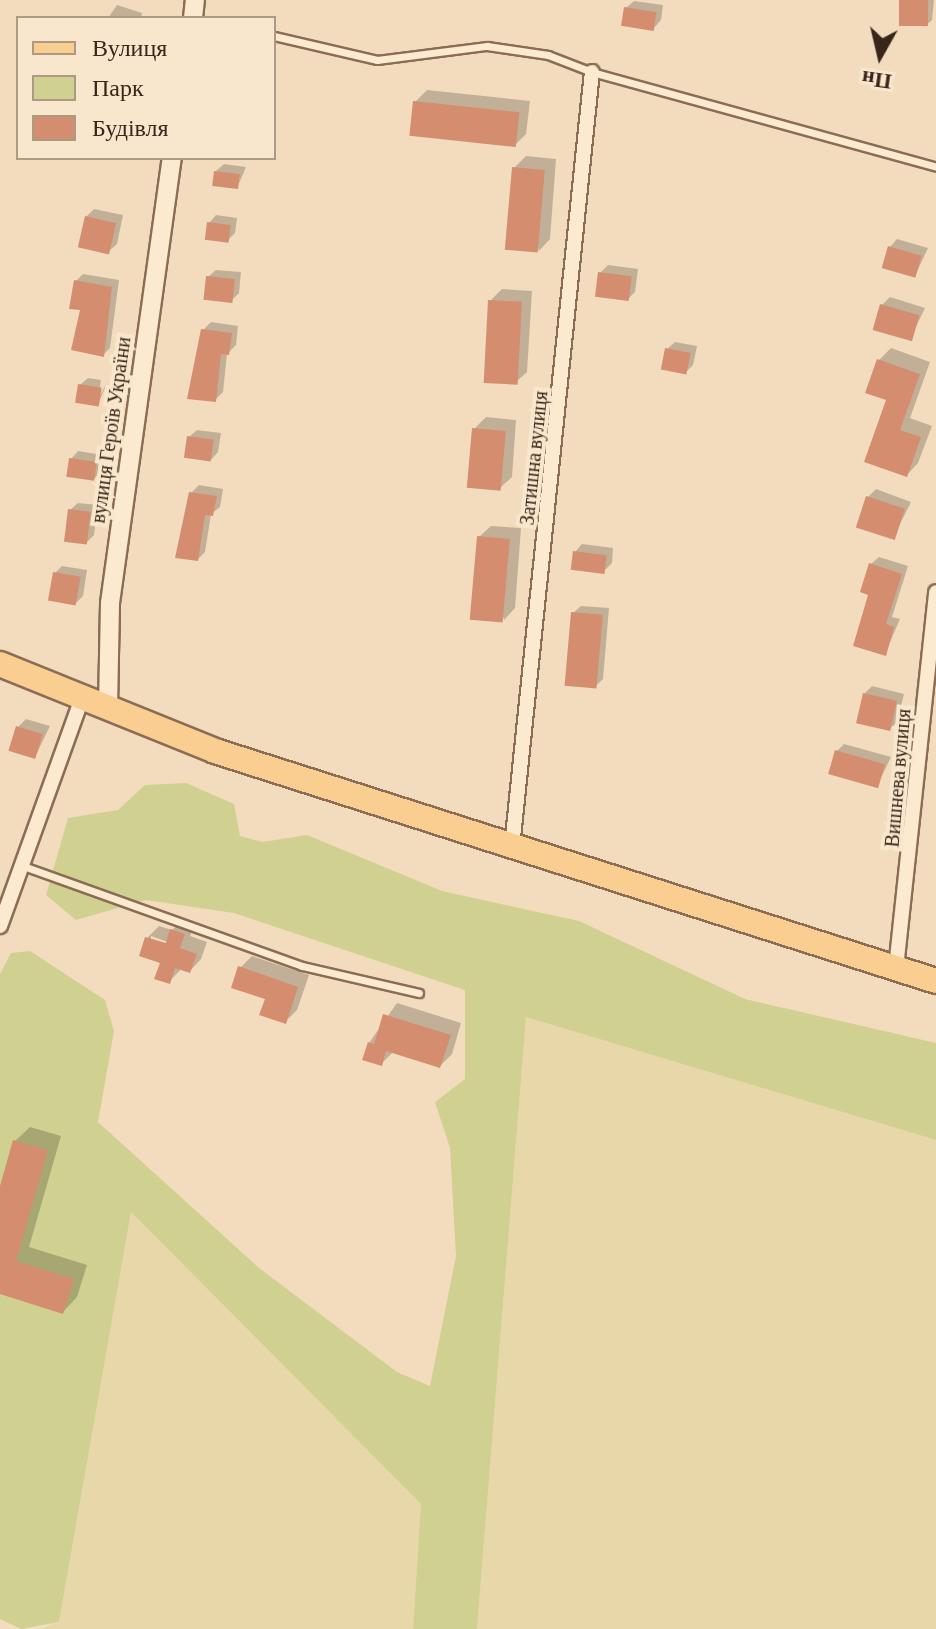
<!DOCTYPE html>
<html>
<head>
<meta charset="utf-8">
<style>
	body { margin:0 }
	#map { position:relative; width:936px; height:1629px; overflow:hidden; background:#f2dcbd; font-family:"Crimson Pro",serif }
	div>[style] { position:absolute }
	[style*='--x'] { left:calc(var(--x)*1px); top:calc(var(--y)*1px); width:calc(var(--w)*1px); rotate:calc(var(--a)*1deg) }
	.farmland>* { inset:0; background:#e8d8a9 }
	.green>* { inset:0; background:#d0d190 }
	.shadow>* { inset:0; background:#0003 }
	.building>* { inset:0; background:#d48e6f; transform-origin:0 0 }
	.roads { filter:drop-shadow(2px 0 #8b6c54) drop-shadow(-2px 0 #8b6c54) drop-shadow(0 2px #8b6c54) drop-shadow(0 -2px #8b6c54) }
	.service>* { height:7px; margin:-3.5px; padding:0 3.5px; transform-origin:3.5px; border-radius:3.5px; background:#fcead0 }
	.minor>* { height:14px; margin:-7px; padding:0 7px; transform-origin:7px; border-radius:7px; background:#fcead0 }
	.tertiary>* { height:18px; margin:-9px; padding:0 9px; transform-origin:9px; border-radius:9px; background:#fcead0 }
	.primary>* { height:24px; margin:-12px; padding:0 12px; transform-origin:12px; border-radius:12px; background:#face90 }
	span { translate:-50% -50%; white-space:nowrap; text-align:center; line-height:1.15; -webkit-text-stroke:8px #f9e7cd; paint-order:stroke }
	.street-label { font-size:20px; color:#39261a }
	.legend { position:absolute; left:16px; top:16px; width:260px; height:144px; box-sizing:border-box; background:#f9e7cd; border:2px solid #ac9a85; margin:0; padding:10px 14px; list-style:none; font-size:24px; color:#39261a }
	.legend li { display:flex; align-items:center; gap:16px; height:40px }
	.legend b { width:40px; border:2px solid #ac9a85 }
	.north { position:absolute; left:840px; top:16px; width:80px; height:80px; -webkit-text-stroke:6px #f9e7cd; paint-order:stroke; rotate:188deg; font-size:22px; font-weight:700; line-height:32px; text-align:center; color:#39261a }
	.north::after { content:''; display:block; margin:auto; width:28px; height:36px; background:#39261a; clip-path:polygon(50% 0,100% 100%,50% 72%,0 100%) }
</style>
</head>
<body>
<div id="map">
	<div class="farmland">
		<i style="clip-path:polygon(526px 1017px,936px 1140px,936px 1629px,477px 1629px)"></i>
		<i style="clip-path:polygon(131px 1212px,421px 1504px,413px 1629px,41px 1629px,59px 1622px)"></i>
	</div>
	<div class="green">
		<i style="clip-path:polygon(186px 783px,234px 804px,240px 836px,263px 842px,307px 835px,442px 891px,579px 921px,745px 999px,936px 1043px,936px 1140px,526px 1017px,477px 1629px,413px 1629px,421px 1504px,131px 1212px,59px 1622px,21px 1629px,0 1619px,0 974px,11px 953px,30px 951px,105px 1000px,114px 1031px,98px 1122px,259px 1268px,397px 1372px,430px 1386px,456px 1256px,450px 1148px,435px 1102px,465px 1079px,465px 990px,234px 913px,146px 900px,76px 920px,46px 895px,68px 818px,118px 810px,145px 785px)"></i>
	</div>
	<div class="shadow">
		<i style="clip-path:polygon(901px 0,934px 0,932px 20px,924px 27px)"></i>
		<i style="clip-path:polygon(634px 1px,663px 5px,661px 20px,654px 28px,626px 8px)"></i>
		<i style="clip-path:polygon(117px 5px,142px 13px,141px 18px,108px 18px)"></i>
		<i style="clip-path:polygon(427px 90px,530px 101px,526px 134px,514px 146px,415px 102px)"></i>
		<i style="clip-path:polygon(526px 156px,556px 159px,550px 239px,539px 251px,514px 168px)"></i>
		<i style="clip-path:polygon(224px 164px,246px 167px,237px 188px,216px 171px)"></i>
		<i style="clip-path:polygon(94px 209px,123px 215px,117px 244px,109px 251px,86px 217px)"></i>
		<i style="clip-path:polygon(216px 215px,237px 218px,235px 233px,227px 241px,209px 223px)"></i>
		<i style="clip-path:polygon(897px 239px,928px 248px,915px 276px,890px 247px)"></i>
		<i style="clip-path:polygon(608px 265px,638px 269px,635px 292px,628px 299px,600px 273px)"></i>
		<i style="clip-path:polygon(216px 270px,241px 272px,239px 293px,231px 301px,208px 277px)"></i>
		<i style="clip-path:polygon(83px 274px,119px 280px,110px 348px,103px 355px,82px 309px,76px 281px)"></i>
		<i style="clip-path:polygon(502px 289px,532px 291px,527px 372px,515px 383px,490px 301px)"></i>
		<i style="clip-path:polygon(890px 297px,925px 308px,910px 339px,882px 305px)"></i>
		<i style="clip-path:polygon(211px 322px,238px 326px,236px 345px,227px 354px,223px 392px,215px 400px,189px 397px,203px 330px)"></i>
		<i style="clip-path:polygon(675px 342px,697px 346px,693px 365px,686px 372px,667px 349px)"></i>
		<i style="clip-path:polygon(891px 348px,930px 362px,910px 418px,932px 426px,918px 463px,907px 475px,879px 360px)"></i>
		<i style="clip-path:polygon(88px 378px,101px 380px,98px 399px,108px 381px,98px 404px,80px 385px)"></i>
		<i style="clip-path:polygon(486px 417px,516px 420px,512px 477px,500px 488px,474px 429px)"></i>
		<i style="clip-path:polygon(197px 430px,221px 433px,218px 452px,211px 460px,189px 437px)"></i>
		<i style="clip-path:polygon(78px 451px,103px 455px,101px 471px,94px 479px,71px 459px)"></i>
		<i style="clip-path:polygon(199px 485px,223px 489px,220px 507px,211px 514px,205px 552px,198px 559px,191px 493px)"></i>
		<i style="clip-path:polygon(876px 489px,911px 502px,893px 538px,868px 497px)"></i>
		<i style="clip-path:polygon(78px 503px,98px 505px,94px 535px,86px 543px,70px 510px)"></i>
		<i style="clip-path:polygon(491px 526px,521px 528px,515px 608px,504px 620px,479px 537px)"></i>
		<i style="clip-path:polygon(582px 544px,613px 548px,612px 563px,604px 571px,575px 552px)"></i>
		<i style="clip-path:polygon(879px 557px,908px 566px,892px 617px,900px 619px,885px 654px,870px 594px,871px 564px)"></i>
		<i style="clip-path:polygon(62px 566px,87px 570px,83px 596px,75px 604px,55px 573px)"></i>
		<i style="clip-path:polygon(581px 606px,609px 608px,603px 679px,596px 686px,573px 613px)"></i>
		<i style="clip-path:polygon(872px 686px,904px 694px,897px 722px,890px 729px,864px 694px)"></i>
		<i style="clip-path:polygon(26px 719px,50px 726px,35px 757px,18px 727px)"></i>
		<i style="clip-path:polygon(844px 744px,891px 757px,877px 786px,837px 751px)"></i>
		<i style="clip-path:polygon(evenodd,184px 919px,195px 923px,190px 936px,207px 942px,201px 959px,190px 971px,182px 968px,169px 982px,147px 938px,159px 926px,172px 930px,184px 919px,151px 936px,176px 945px,175px 948px,151px 941px,151px 936px)"></i>
		<i style="clip-path:polygon(252px 956px,309px 975px,297px 1010px,285px 1022px,240px 968px)"></i>
		<i style="clip-path:polygon(397px 1003px,461px 1023px,452px 1054px,440px 1066px,394px 1051px,381px 1064px,369px 1043px)"></i>
		<i style="clip-path:polygon(30px 1127px,61px 1136px,29px 1247px,87px 1265px,77px 1297px,63px 1312px,0 1292px,0 1193px,15px 1141px)"></i>
	</div>
	<div class="building">
		<i style="left:899px;top:0;width:29px;height:26px"></i>
		<i style="left:624px;top:7px;width:33px;height:19px;rotate:9deg"></i>
		<i style="left:413px;top:101px;width:107px;height:35px;rotate:6deg"></i>
		<i style="left:512px;top:167px;width:33px;height:83px;rotate:5deg"></i>
		<i style="left:214px;top:171px;width:26px;height:15px;rotate:7deg"></i>
		<i style="left:85px;top:216px;width:32px;height:32px;rotate:13deg"></i>
		<i style="left:207px;top:222px;width:24px;height:18px;rotate:7deg"></i>
		<i style="left:888px;top:246px;width:35px;height:23px;rotate:16deg"></i>
		<i style="left:598px;top:272px;width:34px;height:25px;rotate:7deg"></i>
		<i style="left:206px;top:276px;width:29px;height:24px;rotate:6deg"></i>
		<i style="clip-path:polygon(74px 280px,112px 287px,104px 357px,71px 350px,80px 310px,69px 309px)"></i>
		<i style="left:488px;top:300px;width:34px;height:83px;rotate:3deg"></i>
		<i style="left:880px;top:304px;width:41px;height:27px;rotate:16deg"></i>
		<i style="clip-path:polygon(201px 329px,232px 333px,229px 355px,221px 354px,216px 402px,187px 399px)"></i>
		<i style="left:665px;top:348px;width:26px;height:22px;rotate:11deg"></i>
		<i style="clip-path:polygon(877px 359px,920px 374px,900px 430px,921px 437px,907px 477px,864px 462px,886px 400px,865px 393px)"></i>
		<i style="left:78px;top:384px;width:24px;height:19px;rotate:9deg"></i>
		<i style="left:472px;top:428px;width:34px;height:60px;rotate:5deg"></i>
		<i style="left:187px;top:436px;width:27px;height:22px;rotate:8deg"></i>
		<i style="left:69px;top:458px;width:28px;height:19px;rotate:8deg"></i>
		<i style="clip-path:polygon(189px 492px,217px 496px,213px 516px,205px 515px,198px 561px,175px 558px)"></i>
		<i style="left:866px;top:496px;width:41px;height:33px;rotate:18deg"></i>
		<i style="left:68px;top:509px;width:23px;height:33px;rotate:7deg"></i>
		<i style="left:477px;top:536px;width:33px;height:84px;rotate:5deg"></i>
		<i style="left:573px;top:551px;width:34px;height:19px;rotate:7deg"></i>
		<i style="clip-path:polygon(869px 563px,902px 574px,886px 624px,894px 627px,886px 656px,853px 646px,868px 595px,860px 592px)"></i>
		<i style="left:53px;top:572px;width:28px;height:29px;rotate:10deg"></i>
		<i style="left:571px;top:612px;width:32px;height:74px;rotate:5deg"></i>
		<i style="left:863px;top:693px;width:35px;height:31px;rotate:13deg"></i>
		<i style="left:16px;top:726px;width:28px;height:26px;rotate:17deg"></i>
		<i style="left:835px;top:750px;width:52px;height:25px;rotate:16deg"></i>
		<i style="clip-path:polygon(170px 929px,185px 934px,180px 948px,197px 954px,190px 973px,175px 968px,170px 984px,154px 979px,160px 963px,139px 956px,145px 937px,166px 943px)"></i>
		<i style="clip-path:polygon(238px 966px,298px 987px,286px 1024px,259px 1015px,265px 999px,231px 988px)"></i>
		<i style="clip-path:polygon(383px 1014px,451px 1035px,440px 1068px,386px 1051px,382px 1066px,362px 1060px,368px 1042px,374px 1044px)"></i>
		<i style="clip-path:polygon(13px 1140px,48px 1150px,16px 1261px,74px 1279px,63px 1314px,0 1294px,0 1186px)"></i>
	</div>
	<div class="roads">
		<div class="service">
			<i style="--x:274;--y:36;--w:106;--a:13.1"></i>
			<i style="--x:377;--y:60;--w:111;--a:-7.3"></i>
			<i style="--x:487;--y:46;--w:62;--a:8.4"></i>
			<i style="--x:548;--y:55;--w:47;--a:21.1"></i>
			<i style="--x:592;--y:72;--w:357;--a:15.4"></i>
			<i style="--x:23;--y:866;--w:296;--a:19.7"></i>
			<i style="--x:302;--y:966;--w:120;--a:13"></i>
		</div>
		<div class="minor">
			<i style="--x:512;--y:847;--w:779;--a:-84.11"></i>
			<i style="--x:0;--y:926;--w:242;--a:-70.2"></i>
			<i style="--x:896;--y:968;--w:378;--a:-83.9"></i>
		</div>
		<div class="tertiary">
			<i style="--x:193;--y:18;--w:18;--a:-84"></i>
			<i style="--x:108;--y:708;--w:105;--a:-88.9"></i>
			<i style="--x:110;--y:603;--w:449;--a:-82.1"></i>
		</div>
		<div class="primary">
			<i style="--x:0;--y:664;--w:232;--a:22"></i>
			<i style="--x:215;--y:751;--w:757;--a:17.69"></i>
		</div>
	</div>
	<div class="street-label">
		<span style="left:111px;top:430px;rotate:-82deg">вулиця Героїв України</span>
		<span style="left:534px;top:458px;rotate:-84deg">Затишна вулиця</span>
		<span style="left:898px;top:778px;rotate:-85deg">Вишнева вулиця</span>
	</div>
	<ul class="legend">
	<li><b style="height:10px;background:#face90"></b>Вулиця</li>
	<li><b style="height:22px;background:#d0d190"></b>Парк</li>
	<li><b style="height:22px;background:#d48e6f"></b>Будівля</li>
	</ul>
	<div class="north">Пн</div>
</div>
</body>
</html>
